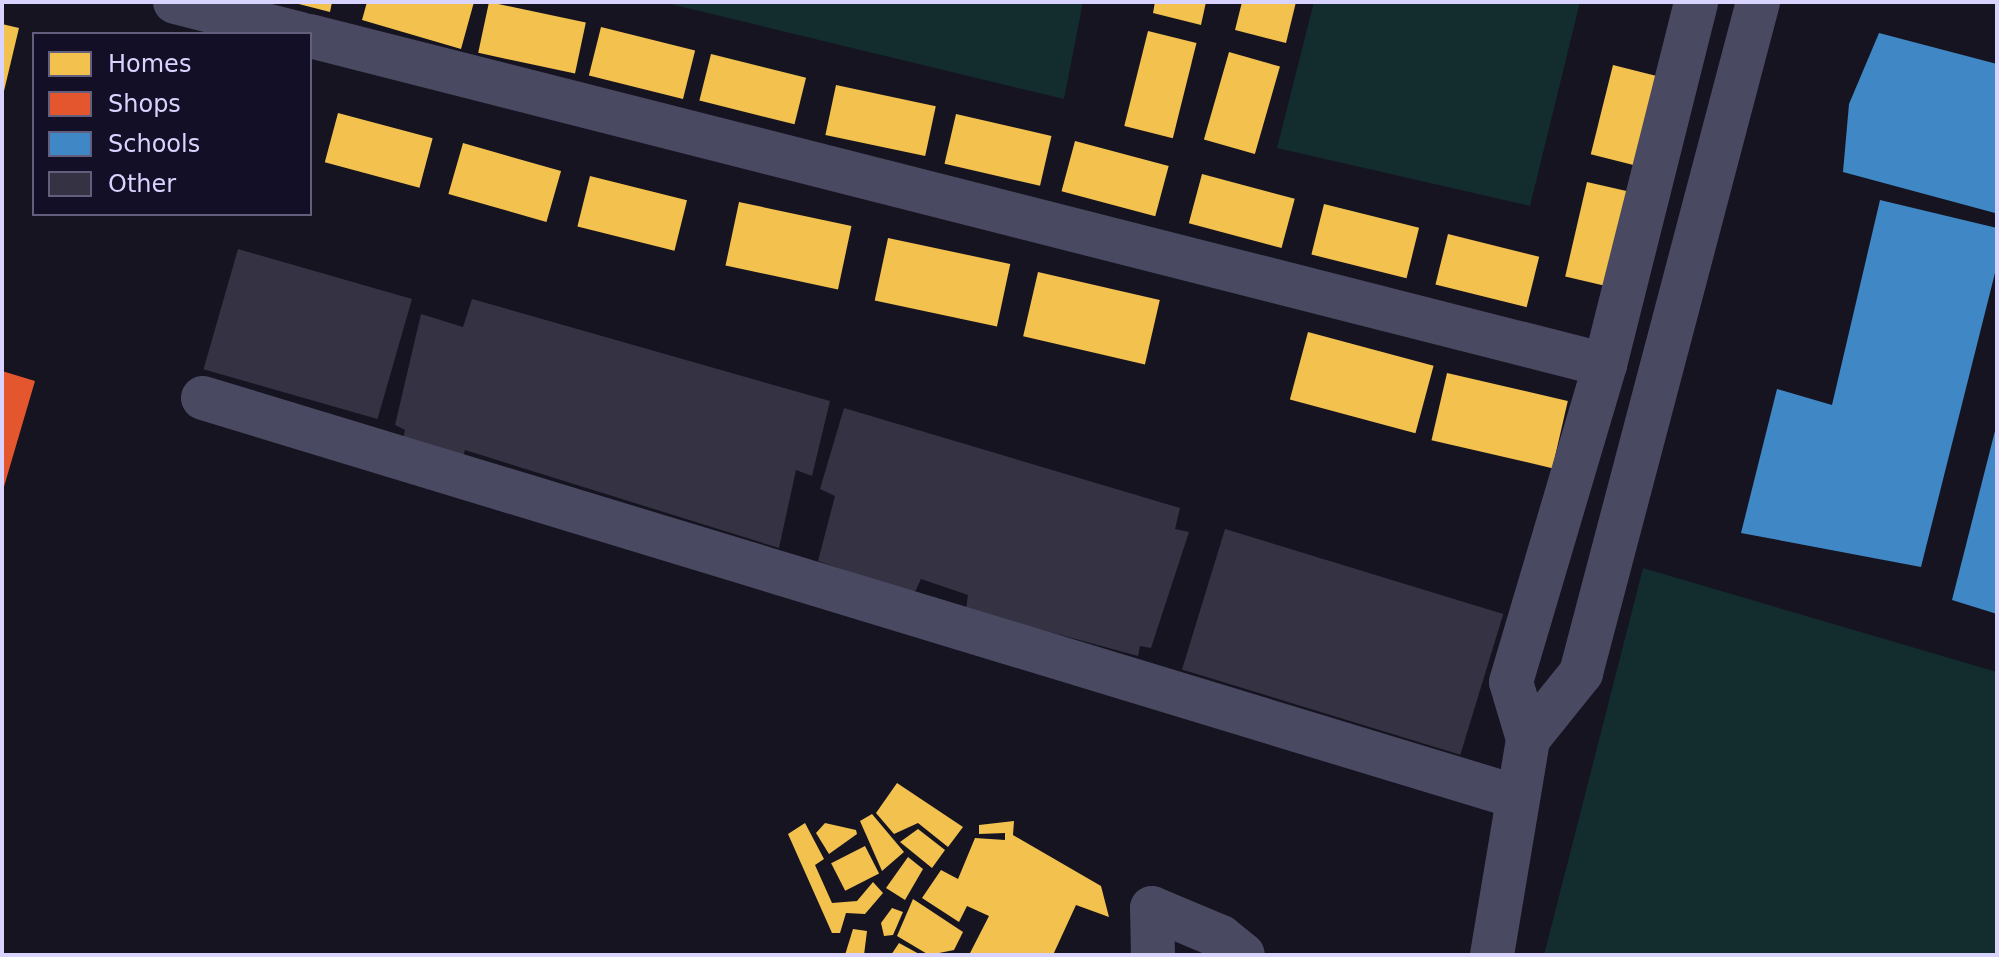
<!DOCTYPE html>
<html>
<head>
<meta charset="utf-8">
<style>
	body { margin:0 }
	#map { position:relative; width:1999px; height:957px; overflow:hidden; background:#161421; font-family:"DejaVu Sans",sans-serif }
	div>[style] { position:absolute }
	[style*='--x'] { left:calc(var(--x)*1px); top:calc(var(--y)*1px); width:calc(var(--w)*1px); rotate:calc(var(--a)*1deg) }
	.green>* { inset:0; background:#132c2d }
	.homes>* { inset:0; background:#f2c14e; transform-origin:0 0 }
	.shops>* { inset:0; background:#e4572e }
	.schools>* { inset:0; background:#3f88c5 }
	.building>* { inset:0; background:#343243; transform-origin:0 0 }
	.minor>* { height:44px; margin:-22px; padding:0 22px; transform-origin:22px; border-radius:22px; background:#4a4962 }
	span { translate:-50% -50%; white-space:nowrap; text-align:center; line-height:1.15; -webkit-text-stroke:8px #130f26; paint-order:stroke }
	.frame { position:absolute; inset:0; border:4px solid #d9d4ff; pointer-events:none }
	.legend { position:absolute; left:32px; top:32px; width:280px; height:184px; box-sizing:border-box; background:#130f26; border:2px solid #625e7d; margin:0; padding:10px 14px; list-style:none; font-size:24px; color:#d9d4ff }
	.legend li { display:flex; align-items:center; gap:16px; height:40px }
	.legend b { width:40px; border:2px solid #625e7d }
</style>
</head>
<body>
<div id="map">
	<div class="green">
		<i style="clip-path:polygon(662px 2px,1083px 2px,1064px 99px)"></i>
		<i style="clip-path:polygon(1314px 2px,1580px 2px,1530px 206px,1277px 148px)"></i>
		<i style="clip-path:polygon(1643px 568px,1997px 672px,1997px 955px,1544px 955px)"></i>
	</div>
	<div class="homes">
		<i style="clip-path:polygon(291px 2px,332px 2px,330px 12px)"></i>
		<i style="clip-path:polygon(367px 2px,474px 2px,461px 49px,362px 20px)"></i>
		<i style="left:489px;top:2px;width:99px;height:52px;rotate:12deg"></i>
		<i style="clip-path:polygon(1155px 2px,1206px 2px,1201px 25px,1153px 13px)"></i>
		<i style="clip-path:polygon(1242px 2px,1296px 2px,1286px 43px,1235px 30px)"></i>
		<i style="clip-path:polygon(2px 24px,19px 28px,4px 91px,2px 90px)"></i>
		<i style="left:601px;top:27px;width:97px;height:50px;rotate:14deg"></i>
		<i style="left:1148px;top:31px;width:50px;height:98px;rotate:14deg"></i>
		<i style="left:1229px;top:52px;width:53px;height:91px;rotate:16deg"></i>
		<i style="left:711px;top:54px;width:98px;height:48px;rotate:14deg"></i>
		<i style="left:1613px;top:65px;width:45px;height:92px;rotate:14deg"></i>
		<i style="left:836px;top:85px;width:102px;height:51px;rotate:12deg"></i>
		<i style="left:338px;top:113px;width:98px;height:51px;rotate:15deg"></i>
		<i style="left:956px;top:114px;width:98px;height:51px;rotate:13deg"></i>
		<i style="left:1075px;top:141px;width:97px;height:52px;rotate:15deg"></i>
		<i style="left:463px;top:143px;width:102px;height:53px;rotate:16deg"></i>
		<i style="left:1202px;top:174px;width:96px;height:51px;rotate:15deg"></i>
		<i style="left:590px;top:176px;width:100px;height:52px;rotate:14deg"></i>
		<i style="left:1587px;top:182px;width:45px;height:97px;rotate:13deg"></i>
		<i style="left:739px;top:202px;width:115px;height:65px;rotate:12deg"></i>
		<i style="left:1324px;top:204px;width:98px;height:52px;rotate:14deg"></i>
		<i style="left:1448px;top:234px;width:94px;height:52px;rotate:14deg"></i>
		<i style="left:888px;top:238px;width:125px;height:64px;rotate:12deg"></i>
		<i style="left:1038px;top:272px;width:125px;height:66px;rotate:13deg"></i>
		<i style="left:1308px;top:332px;width:130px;height:70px;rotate:15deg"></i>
		<i style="left:1447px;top:373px;width:124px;height:69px;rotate:13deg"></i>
		<i style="clip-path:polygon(897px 783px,963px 827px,948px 847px,918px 823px,894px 834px,876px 813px)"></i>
		<i style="clip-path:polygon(872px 814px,904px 852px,882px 871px,860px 821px)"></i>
		<i style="clip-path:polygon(1014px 821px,1013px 835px,1101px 886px,1109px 917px,1076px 905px,1053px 955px,969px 955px,989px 916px,967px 906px,959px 922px,922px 898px,941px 870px,958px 879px,975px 838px,1005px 840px,1005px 833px,979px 834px,979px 825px)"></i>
		<i style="clip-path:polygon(805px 823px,824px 859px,815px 865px,832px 903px,857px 901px,873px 882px,883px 893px,865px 914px,846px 913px,840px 933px,832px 933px,788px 834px)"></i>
		<i style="clip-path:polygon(825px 823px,856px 830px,857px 834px,829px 854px,816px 833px)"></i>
		<i style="clip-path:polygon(918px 829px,945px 850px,932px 868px,900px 842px)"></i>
		<i style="left:865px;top:846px;width:31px;height:38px;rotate:63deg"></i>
		<i style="clip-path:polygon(908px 857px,923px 869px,905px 900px,886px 888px)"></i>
		<i style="clip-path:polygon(913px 899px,963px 932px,954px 950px,929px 955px,897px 936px)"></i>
		<i style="clip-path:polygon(892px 908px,903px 912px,893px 935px,884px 936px,881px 923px)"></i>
		<i style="clip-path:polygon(853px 929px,867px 931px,864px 955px,845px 955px)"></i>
		<i style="clip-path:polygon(899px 943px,921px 955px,891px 955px)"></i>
	</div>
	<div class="shops">
		<i style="clip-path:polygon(2px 371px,35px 381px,3px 490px,2px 490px)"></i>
	</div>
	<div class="schools">
		<i style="clip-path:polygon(1879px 33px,1997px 64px,1995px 213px,1843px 172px,1849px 104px)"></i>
		<i style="clip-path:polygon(1880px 200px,1997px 228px,1997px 265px,1921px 567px,1741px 533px,1777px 389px,1832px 405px)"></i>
		<i style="clip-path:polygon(1996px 427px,1997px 427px,1997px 614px,1952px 600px)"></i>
	</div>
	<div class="building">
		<i style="left:238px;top:249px;width:181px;height:125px;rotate:16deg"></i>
		<i style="clip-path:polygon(472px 299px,830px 401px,812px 476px,796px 470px,779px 548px,465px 450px,462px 459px,402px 443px,405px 430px,395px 425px,421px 314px,463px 327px)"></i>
		<i style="clip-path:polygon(844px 408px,1180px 508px,1175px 529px,1189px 532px,1151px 648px,1140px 646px,1138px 656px,966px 609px,968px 595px,921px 579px,914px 594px,818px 561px,835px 496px,820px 489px)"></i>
		<i style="left:1225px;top:529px;width:291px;height:147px;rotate:17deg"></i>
	</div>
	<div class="minor">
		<i style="--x:175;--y:2;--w:130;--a:14.3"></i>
		<i style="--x:310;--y:36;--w:1336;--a:14.25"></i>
		<i style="--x:203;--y:398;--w:1370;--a:16.89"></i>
		<i style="--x:1528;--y:739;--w:59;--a:-106.6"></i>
		<i style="--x:1511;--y:682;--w:331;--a:-73.5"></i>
		<i style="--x:1605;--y:365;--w:374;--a:-75.9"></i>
		<i style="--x:1153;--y:955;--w:47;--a:-91.2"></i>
		<i style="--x:1152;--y:908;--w:75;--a:22.8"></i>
		<i style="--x:1221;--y:937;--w:28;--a:39"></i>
		<i style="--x:1492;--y:955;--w:219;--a:-80.5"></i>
		<i style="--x:1528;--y:739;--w:85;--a:-51.2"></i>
		<i style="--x:1581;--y:673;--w:694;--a:-75.22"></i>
	</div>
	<div class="frame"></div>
	<ul class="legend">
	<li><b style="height:22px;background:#f2c14e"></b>Homes</li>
	<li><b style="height:22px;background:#e4572e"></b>Shops</li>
	<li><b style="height:22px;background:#3f88c5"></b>Schools</li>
	<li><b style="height:22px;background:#343243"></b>Other</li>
	</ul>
</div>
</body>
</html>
